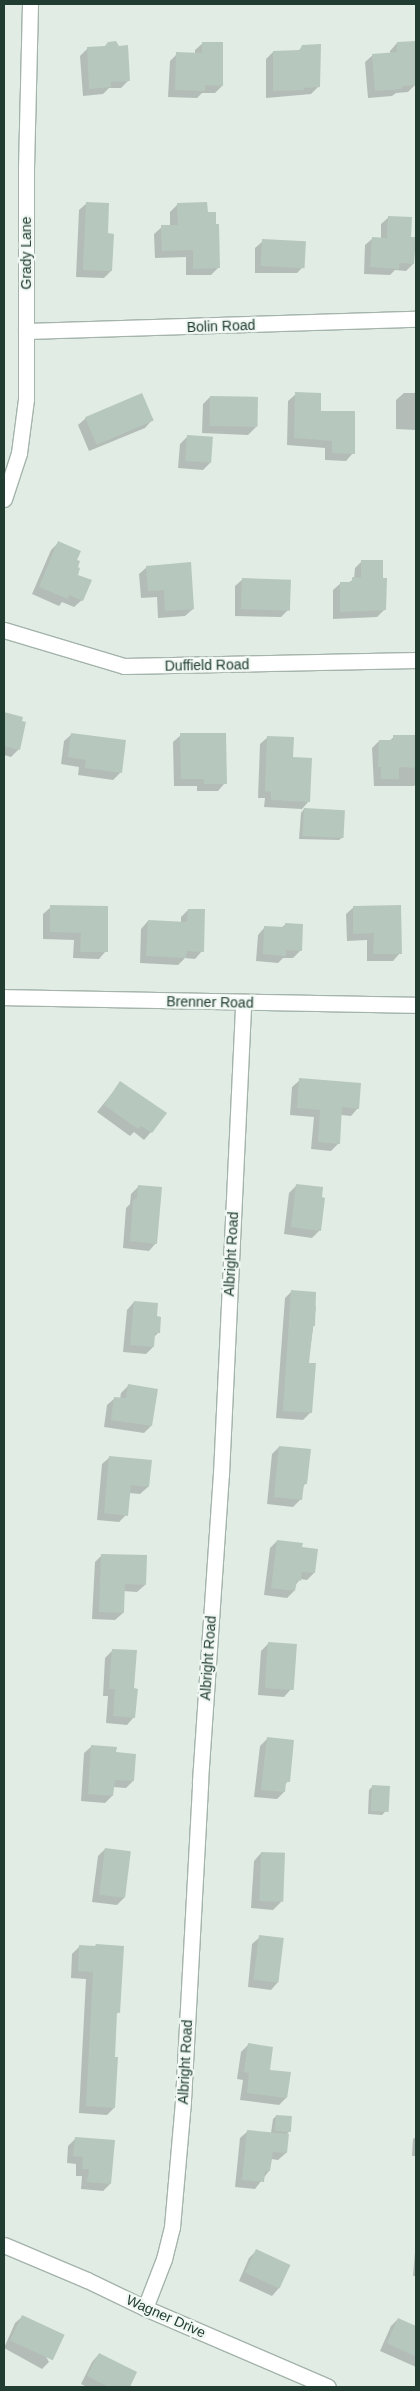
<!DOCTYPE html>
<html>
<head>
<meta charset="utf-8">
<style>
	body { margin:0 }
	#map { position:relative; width:420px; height:2391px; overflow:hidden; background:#e1ece5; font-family:Helvetica,sans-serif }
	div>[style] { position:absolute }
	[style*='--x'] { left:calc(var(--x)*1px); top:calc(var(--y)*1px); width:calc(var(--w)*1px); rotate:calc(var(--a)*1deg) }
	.shadow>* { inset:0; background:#0003 }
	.building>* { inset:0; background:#b6c7be; transform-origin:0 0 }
	.roads { filter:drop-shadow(1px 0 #a4b4ab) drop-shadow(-1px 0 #a4b4ab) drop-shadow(0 1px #a4b4ab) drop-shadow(0 -1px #a4b4ab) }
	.minor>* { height:15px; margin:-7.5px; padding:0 7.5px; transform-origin:7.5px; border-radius:7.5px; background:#fff }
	span { translate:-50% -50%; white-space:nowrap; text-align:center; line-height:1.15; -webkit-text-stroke:4.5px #f1f8f4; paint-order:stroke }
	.street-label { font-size:14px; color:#213d31 }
	.frame { position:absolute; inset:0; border:5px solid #213d31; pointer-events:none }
</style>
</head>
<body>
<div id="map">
	<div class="shadow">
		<i style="clip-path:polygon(416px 42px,416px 84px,408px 92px,396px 93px,392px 96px,368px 98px,365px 62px,373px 55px,390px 54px,390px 51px,397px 43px)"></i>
		<i style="clip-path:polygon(203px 43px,222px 86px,215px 93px,202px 93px,197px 98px,168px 97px,170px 61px,177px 54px,195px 54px,195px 50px)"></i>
		<i style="clip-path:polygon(303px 46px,318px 87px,311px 94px,266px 98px,266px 59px,273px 52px,297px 52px)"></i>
		<i style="clip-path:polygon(118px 47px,129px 80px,121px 88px,109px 88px,103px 94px,83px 96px,80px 56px,88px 48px)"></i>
		<i style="clip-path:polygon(87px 203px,106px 234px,111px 271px,104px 278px,76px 277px,79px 210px)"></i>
		<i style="clip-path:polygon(178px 204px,219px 267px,211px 275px,186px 275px,186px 257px,155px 258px,154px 234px,162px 227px,170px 227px,170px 212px)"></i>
		<i style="clip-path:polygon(389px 217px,410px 238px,413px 264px,406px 271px,395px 270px,390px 275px,364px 274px,365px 245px,373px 238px,381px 238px,381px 224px)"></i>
		<i style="clip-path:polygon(263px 241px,304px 266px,297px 273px,255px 273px,255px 248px)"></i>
		<i style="clip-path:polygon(404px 393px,416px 393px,416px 430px,396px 429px,396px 400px)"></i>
		<i style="clip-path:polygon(296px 394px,353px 453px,346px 461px,325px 460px,325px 448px,287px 445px,288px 401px)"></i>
		<i style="clip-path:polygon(210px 397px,256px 427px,248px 435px,202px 433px,203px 404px)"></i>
		<i style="clip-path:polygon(86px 418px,152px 420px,145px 428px,89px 451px,78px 425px)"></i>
		<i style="clip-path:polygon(187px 437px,211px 462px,203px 470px,178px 468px,180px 444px)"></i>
		<i style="clip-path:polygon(58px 543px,75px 560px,76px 575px,82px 600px,74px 607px,62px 602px,59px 606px,32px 594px,51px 550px)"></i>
		<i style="clip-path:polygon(362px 561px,384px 610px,377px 617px,333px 619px,333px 590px,341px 583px,348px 583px,354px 579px,355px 568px)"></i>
		<i style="clip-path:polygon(147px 567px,193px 609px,185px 616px,158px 618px,157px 597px,141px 598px,139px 574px)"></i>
		<i style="clip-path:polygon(243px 579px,288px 610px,281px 617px,235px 616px,235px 586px)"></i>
		<i style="clip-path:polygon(4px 713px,21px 718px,18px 750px,11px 757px,4px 755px)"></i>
		<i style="clip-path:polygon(72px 734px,125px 741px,120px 773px,113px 780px,78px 775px,79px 767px,61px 764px,64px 741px)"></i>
		<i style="clip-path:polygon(181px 735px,225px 783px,218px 791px,197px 791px,197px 786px,174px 786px,173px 742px)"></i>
		<i style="clip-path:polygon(268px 737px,292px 758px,309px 801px,302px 809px,264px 807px,265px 798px,258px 798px,260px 744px)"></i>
		<i style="clip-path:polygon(394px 737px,416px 737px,416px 784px,414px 786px,374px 786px,372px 748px,379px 741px,389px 741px)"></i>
		<i style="clip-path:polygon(304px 809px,343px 837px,339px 840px,299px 839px,301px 813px)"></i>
		<i style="clip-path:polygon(51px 907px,106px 951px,99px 959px,73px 958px,74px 940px,43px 939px,43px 914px)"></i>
		<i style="clip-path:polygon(354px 907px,400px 953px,393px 961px,367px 961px,367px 940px,347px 941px,346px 914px)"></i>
		<i style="clip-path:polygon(188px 910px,202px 951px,195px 959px,185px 958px,178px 965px,140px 963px,141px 929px,148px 921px,181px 923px,181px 917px)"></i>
		<i style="clip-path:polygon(286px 924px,300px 951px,293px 958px,283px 958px,278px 963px,256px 961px,258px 935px,265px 927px,281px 928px)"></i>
		<i style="clip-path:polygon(300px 1080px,358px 1108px,351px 1116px,341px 1115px,339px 1143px,331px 1151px,311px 1149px,314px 1117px,290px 1115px,292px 1087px)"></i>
		<i style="clip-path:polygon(121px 1082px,151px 1132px,144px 1140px,134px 1132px,130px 1136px,97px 1112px)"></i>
		<i style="clip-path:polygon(297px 1185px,320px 1230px,312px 1238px,284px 1234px,289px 1193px)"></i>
		<i style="clip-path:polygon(138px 1187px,156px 1243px,149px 1251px,123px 1248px,126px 1208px,130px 1204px,131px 1194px)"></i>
		<i style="clip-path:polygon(292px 1291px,316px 1307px,308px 1364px,311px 1412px,303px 1420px,276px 1418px,285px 1298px)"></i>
		<i style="clip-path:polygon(134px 1302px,156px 1317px,158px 1333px,154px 1337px,153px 1347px,146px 1354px,123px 1352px,127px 1310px)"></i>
		<i style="clip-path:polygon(128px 1386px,151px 1426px,144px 1433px,104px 1427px,107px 1405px,115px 1398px,120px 1399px,121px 1393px)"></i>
		<i style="clip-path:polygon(279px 1447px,306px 1483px,302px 1488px,301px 1499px,293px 1507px,267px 1504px,272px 1454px)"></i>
		<i style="clip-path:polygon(110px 1457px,148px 1487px,140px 1494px,129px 1493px,126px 1515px,119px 1522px,97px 1520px,102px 1464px)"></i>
		<i style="clip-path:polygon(277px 1541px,301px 1548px,314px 1573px,307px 1580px,300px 1579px,295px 1586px,294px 1591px,287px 1598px,264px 1595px,270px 1548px)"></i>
		<i style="clip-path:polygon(102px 1555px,145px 1585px,137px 1592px,123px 1591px,123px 1613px,115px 1620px,92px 1619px,95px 1562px)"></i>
		<i style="clip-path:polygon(268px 1644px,296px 1645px,294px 1678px,291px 1689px,284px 1697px,258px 1695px,261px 1651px)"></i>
		<i style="clip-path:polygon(113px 1650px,133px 1689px,134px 1717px,127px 1725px,106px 1723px,108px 1696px,103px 1696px,105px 1658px)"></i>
		<i style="clip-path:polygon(267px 1739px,288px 1781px,285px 1785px,284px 1792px,277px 1799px,254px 1797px,260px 1746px)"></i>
		<i style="clip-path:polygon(92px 1746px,115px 1753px,133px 1781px,126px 1788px,113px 1787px,112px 1796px,105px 1803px,81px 1801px,84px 1753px)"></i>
		<i style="clip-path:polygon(373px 1786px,386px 1811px,382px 1815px,368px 1814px,369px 1790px)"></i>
		<i style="clip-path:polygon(105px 1849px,124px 1898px,117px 1905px,92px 1902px,98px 1856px)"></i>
		<i style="clip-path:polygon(261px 1853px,281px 1902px,273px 1910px,251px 1908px,254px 1861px)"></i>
		<i style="clip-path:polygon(260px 1937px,278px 1982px,271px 1990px,248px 1987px,252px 1944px)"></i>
		<i style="clip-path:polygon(80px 1946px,119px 2012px,115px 2015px,113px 2058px,117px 2058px,114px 2108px,107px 2115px,79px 2113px,86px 1979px,71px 1978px,72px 1954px)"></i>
		<i style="clip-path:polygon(248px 2045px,286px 2098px,279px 2105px,240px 2100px,243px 2080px,237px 2079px,241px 2052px)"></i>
		<i style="clip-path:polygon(276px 2116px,289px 2132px,286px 2135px,286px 2153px,278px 2160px,271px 2159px,269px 2171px,255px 2189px,235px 2187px,240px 2138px,248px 2131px,271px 2133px,273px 2119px)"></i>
		<i style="clip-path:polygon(416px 2137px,416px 2156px,412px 2156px,413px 2139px)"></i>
		<i style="clip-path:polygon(75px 2139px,110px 2184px,103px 2191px,81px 2189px,82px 2176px,76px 2176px,76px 2164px,67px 2163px,68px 2146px)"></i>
		<i style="clip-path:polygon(416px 2240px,416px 2276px,413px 2276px)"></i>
		<i style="clip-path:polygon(256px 2251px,279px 2288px,272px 2296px,239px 2281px,249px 2258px)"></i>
		<i style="clip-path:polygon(23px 2316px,49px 2362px,42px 2369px,4px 2348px,15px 2323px)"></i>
		<i style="clip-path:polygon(398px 2319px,416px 2327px,416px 2367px,380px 2351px,391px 2326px)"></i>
		<i style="clip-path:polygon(99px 2354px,136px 2372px,128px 2387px,87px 2387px,81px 2384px,92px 2362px)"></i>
	</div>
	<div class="building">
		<i style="clip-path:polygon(116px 41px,119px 46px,128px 45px,130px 81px,111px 82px,111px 87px,89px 89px,87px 47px,105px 46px,108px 42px)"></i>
		<i style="clip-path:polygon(416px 41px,416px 85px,403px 86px,401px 89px,375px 91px,372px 54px,397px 52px,397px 42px)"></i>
		<i style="clip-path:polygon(202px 42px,223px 42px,223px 86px,205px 85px,205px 91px,175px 90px,176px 52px,202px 53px)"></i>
		<i style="clip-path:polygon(321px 44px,320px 87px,304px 88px,304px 90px,273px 91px,273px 51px,300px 50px,302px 45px)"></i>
		<i style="clip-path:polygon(86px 202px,109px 203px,108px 233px,114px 234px,112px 271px,83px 270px)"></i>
		<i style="clip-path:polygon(207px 202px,208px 212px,216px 212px,216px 224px,219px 224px,220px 268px,193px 269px,193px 250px,162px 251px,161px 225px,178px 225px,177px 203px)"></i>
		<i style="clip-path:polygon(388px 216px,412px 217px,411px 237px,416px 237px,414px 264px,399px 263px,399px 269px,370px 267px,372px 237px,387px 238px)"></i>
		<i style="left:262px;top:239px;width:44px;height:27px;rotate:3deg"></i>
		<i style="clip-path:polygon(295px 392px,321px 393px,321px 411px,355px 411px,355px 454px,332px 453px,332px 441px,294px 438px)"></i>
		<i style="left:142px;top:393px;width:30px;height:62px;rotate:67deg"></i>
		<i style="left:210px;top:396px;width:48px;height:30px;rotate:1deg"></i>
		<i style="left:187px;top:435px;width:26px;height:26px;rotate:4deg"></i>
		<i style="clip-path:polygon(58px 541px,81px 551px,77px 560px,80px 561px,78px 567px,80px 568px,78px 575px,92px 580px,83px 601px,69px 595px,68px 599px,39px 587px)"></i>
		<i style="clip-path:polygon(361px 560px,383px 560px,383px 578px,387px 578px,386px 610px,340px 612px,340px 582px,352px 582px,352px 577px,361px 578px)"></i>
		<i style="clip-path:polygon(191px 562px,194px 609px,165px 611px,164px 590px,148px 591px,146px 566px)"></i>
		<i style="left:242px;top:578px;width:49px;height:31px;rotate:2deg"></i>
		<i style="clip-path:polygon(4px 712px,23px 717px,22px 721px,26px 722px,20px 750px,4px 746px)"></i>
		<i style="clip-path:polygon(71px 733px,126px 740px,122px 773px,85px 768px,86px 760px,68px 757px)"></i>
		<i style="clip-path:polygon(180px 733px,226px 733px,227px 784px,204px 784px,204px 779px,181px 779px)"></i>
		<i style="clip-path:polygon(393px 735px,416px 735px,416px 768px,399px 767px,399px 779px,381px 779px,381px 767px,378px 767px,379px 740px,393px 740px)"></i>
		<i style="clip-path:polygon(267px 736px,294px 737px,293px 757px,312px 758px,310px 802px,271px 800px,271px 792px,265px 791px)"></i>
		<i style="left:304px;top:808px;width:41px;height:28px;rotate:3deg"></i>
		<i style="clip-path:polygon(50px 905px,108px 906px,108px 952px,80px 952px,81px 933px,50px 932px)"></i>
		<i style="clip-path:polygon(401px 905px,402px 954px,373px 954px,374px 933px,353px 934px,353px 906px)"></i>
		<i style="clip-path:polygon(188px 909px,205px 909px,204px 952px,187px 951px,186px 958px,146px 956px,148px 920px,187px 922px)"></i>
		<i style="clip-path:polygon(285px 923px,303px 924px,302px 951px,286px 950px,286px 956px,263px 954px,264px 926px,285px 927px)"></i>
		<i style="clip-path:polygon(299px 1078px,361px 1083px,359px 1109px,342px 1107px,340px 1144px,318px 1142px,320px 1110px,297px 1108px)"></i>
		<i style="clip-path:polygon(120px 1081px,167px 1113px,152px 1133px,141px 1126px,138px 1129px,104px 1105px)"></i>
		<i style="clip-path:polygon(296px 1184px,323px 1187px,322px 1197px,325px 1198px,321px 1231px,291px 1227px)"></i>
		<i style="clip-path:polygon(138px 1185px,162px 1187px,157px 1244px,130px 1241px,133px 1200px,137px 1198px)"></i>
		<i style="clip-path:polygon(291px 1290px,316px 1292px,315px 1326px,313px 1326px,309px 1363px,316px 1363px,312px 1413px,283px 1411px)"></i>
		<i style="clip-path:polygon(134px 1301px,158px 1303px,157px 1316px,161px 1317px,160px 1333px,155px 1333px,154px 1347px,130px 1345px)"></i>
		<i style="clip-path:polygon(128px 1384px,158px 1389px,152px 1426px,111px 1420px,114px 1397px,126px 1398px)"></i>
		<i style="clip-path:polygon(279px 1446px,311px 1449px,307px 1484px,304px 1484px,302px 1500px,274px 1497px)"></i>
		<i style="clip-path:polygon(109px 1456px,152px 1460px,149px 1487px,131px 1485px,128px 1516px,104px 1513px)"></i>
		<i style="clip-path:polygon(277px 1540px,303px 1543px,302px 1547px,318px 1549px,315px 1573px,302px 1572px,301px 1581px,297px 1580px,295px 1591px,271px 1588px)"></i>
		<i style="clip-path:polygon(101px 1554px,147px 1555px,146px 1585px,125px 1584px,124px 1613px,99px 1612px)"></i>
		<i style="left:268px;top:1642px;width:29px;height:46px;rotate:4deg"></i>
		<i style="clip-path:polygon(112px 1649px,137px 1650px,134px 1688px,138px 1689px,135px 1718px,113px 1716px,115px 1689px,109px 1689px)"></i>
		<i style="clip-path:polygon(267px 1737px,294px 1740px,290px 1782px,286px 1782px,285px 1792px,261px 1790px)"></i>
		<i style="clip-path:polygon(91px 1745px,117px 1747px,116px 1752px,136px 1754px,134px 1781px,115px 1780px,113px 1796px,88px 1794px)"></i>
		<i style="left:372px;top:1785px;width:18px;height:26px;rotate:3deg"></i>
		<i style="left:105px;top:1848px;width:26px;height:47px;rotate:7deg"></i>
		<i style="left:261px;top:1852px;width:24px;height:49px;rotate:2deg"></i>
		<i style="left:259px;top:1935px;width:25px;height:45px;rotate:7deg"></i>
		<i style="clip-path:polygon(96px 1944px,124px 1946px,120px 2013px,117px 2012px,115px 2057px,118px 2057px,115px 2108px,86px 2106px,93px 1972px,78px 1971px,79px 1945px,95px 1946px)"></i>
		<i style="clip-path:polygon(248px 2043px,273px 2047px,270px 2070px,291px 2072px,287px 2098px,247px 2093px,249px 2073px,244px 2072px)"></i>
		<i style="left:276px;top:2115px;width:16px;height:16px;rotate:4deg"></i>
		<i style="clip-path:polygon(247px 2130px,289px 2134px,287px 2153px,273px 2152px,270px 2171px,265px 2171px,264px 2182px,242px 2180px)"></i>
		<i style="clip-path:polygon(75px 2137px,115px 2140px,111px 2184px,87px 2182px,89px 2169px,82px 2169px,83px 2157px,73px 2156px)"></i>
		<i style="left:256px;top:2249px;width:38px;height:26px;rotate:25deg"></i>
		<i style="left:22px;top:2315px;width:47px;height:28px;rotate:25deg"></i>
		<i style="clip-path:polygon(398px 2318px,416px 2326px,416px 2357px,387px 2343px)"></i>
		<i style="clip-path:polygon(99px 2353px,137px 2372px,130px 2387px,109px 2387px,87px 2376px)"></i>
	</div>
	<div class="roads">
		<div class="minor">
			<i style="--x:26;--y:331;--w:390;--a:-1.8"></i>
			<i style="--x:4;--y:499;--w:48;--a:-71.9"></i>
			<i style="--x:19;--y:453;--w:54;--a:-82.6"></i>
			<i style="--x:26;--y:399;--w:231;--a:-90"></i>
			<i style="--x:26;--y:168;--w:164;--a:-88.6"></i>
			<i style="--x:4;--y:630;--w:125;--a:16.7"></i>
			<i style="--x:124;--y:666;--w:292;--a:-1.2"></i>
			<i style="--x:4;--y:997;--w:412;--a:1.1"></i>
			<i style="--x:4;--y:2245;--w:90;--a:22.9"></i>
			<i style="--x:87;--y:2280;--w:64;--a:25.8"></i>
			<i style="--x:145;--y:2308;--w:199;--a:23.3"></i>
			<i style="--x:145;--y:2308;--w:53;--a:-68.8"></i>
			<i style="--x:164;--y:2259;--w:33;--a:-76"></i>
			<i style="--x:172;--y:2227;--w:127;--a:-85"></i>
			<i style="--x:183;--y:2100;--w:319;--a:-86.9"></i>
			<i style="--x:200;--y:1781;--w:308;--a:-86.1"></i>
			<i style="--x:221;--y:1474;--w:472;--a:-87.3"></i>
		</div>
	</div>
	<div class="street-label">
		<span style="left:26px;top:253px;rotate:-90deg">Grady Lane</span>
		<span style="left:221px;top:326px;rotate:-2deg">Bolin Road</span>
		<span style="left:207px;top:665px;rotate:-1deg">Duffield Road</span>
		<span style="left:210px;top:1002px;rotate:1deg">Brenner Road</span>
		<span style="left:231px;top:1254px;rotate:-87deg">Albright Road</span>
		<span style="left:208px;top:1658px;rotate:-86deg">Albright Road</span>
		<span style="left:185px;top:2062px;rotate:-87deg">Albright Road</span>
		<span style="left:166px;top:2316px;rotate:24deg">Wagner Drive</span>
	</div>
	<div class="frame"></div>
</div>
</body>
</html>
